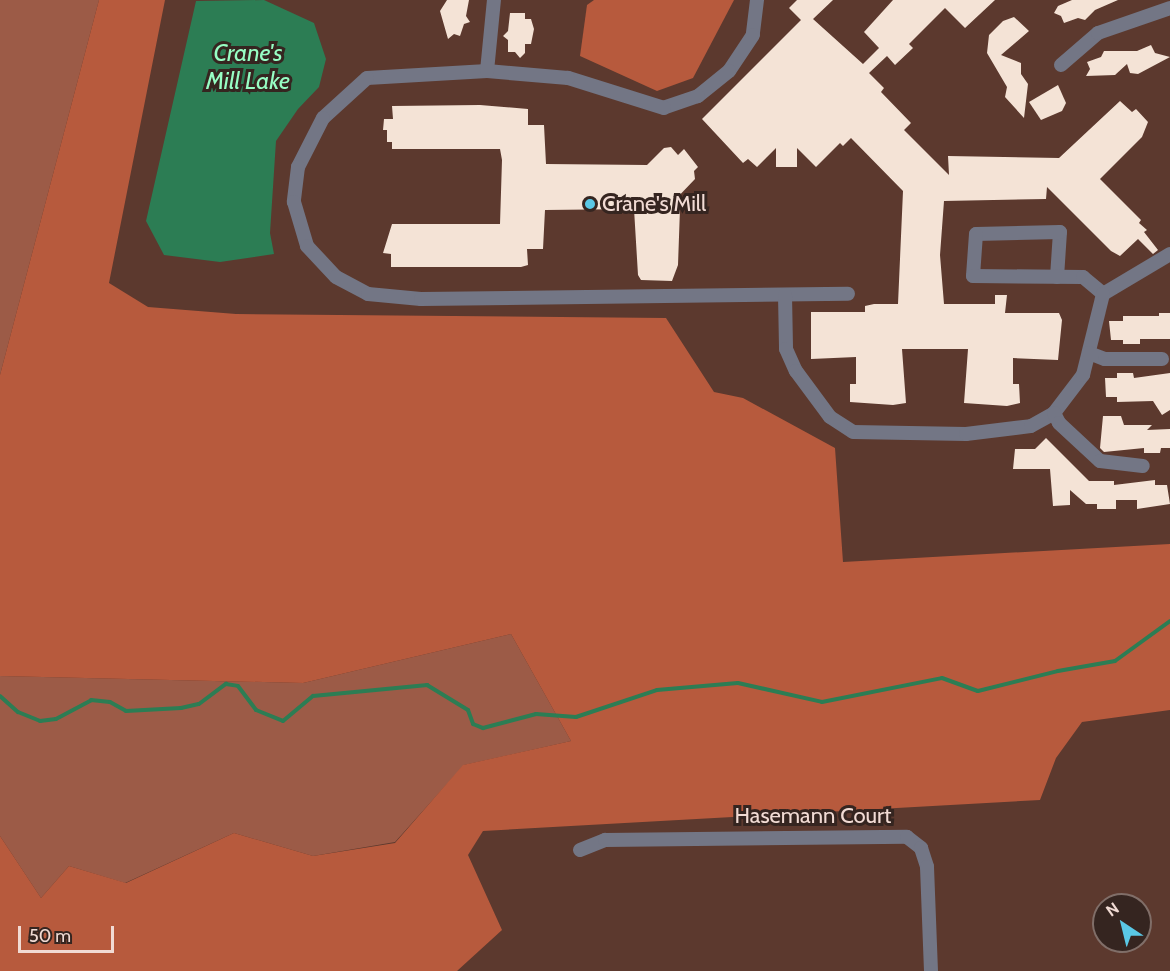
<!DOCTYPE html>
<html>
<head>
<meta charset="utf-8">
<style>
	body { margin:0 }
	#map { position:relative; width:1170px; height:971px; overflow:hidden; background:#5c392e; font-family:Cabin,sans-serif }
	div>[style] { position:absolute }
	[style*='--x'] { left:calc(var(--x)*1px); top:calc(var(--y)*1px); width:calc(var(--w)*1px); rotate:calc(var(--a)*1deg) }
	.green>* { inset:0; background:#9c5b47 }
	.forest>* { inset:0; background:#b75a3d }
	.water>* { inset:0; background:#2c7d54 }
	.stream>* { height:4px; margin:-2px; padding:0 2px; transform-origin:2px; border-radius:2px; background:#2c7d54 }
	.building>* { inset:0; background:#f4e3d6 }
	.minor>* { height:14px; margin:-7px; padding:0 7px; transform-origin:7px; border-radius:7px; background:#737685 }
	.dots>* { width:16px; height:16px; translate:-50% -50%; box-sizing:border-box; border:3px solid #352520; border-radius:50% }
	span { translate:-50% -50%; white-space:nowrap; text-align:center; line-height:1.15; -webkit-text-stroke:6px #352520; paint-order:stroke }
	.poi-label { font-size:22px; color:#f1dbd4 }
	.left { translate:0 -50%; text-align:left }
	.street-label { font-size:22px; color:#f1dbd4 }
	.water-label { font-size:24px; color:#97fec4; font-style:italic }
	.north { position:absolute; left:1092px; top:893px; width:60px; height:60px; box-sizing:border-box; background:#352520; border:2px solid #806e68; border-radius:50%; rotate:325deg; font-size:16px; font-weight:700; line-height:24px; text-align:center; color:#f1dbd4 }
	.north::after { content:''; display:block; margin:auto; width:21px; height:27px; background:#5ac8e5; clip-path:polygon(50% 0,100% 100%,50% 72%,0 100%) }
	.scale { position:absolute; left:18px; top:926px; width:96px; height:27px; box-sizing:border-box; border:3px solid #f1dbd4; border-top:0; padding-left:8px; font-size:18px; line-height:21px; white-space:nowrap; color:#f1dbd4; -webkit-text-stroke:4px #352520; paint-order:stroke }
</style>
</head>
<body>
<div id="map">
	<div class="green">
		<i style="clip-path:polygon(0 0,99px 0,0 375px)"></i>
		<i style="clip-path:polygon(511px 634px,571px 741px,464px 765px,395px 842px,313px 856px,234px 833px,125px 883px,69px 866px,41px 898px,0 836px,0 676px,303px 683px)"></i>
	</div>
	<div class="forest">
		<i style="clip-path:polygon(99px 0,165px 0,109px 283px,148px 307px,236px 314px,666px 318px,714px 392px,743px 398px,835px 448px,843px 562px,1170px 544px,1170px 710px,1082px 722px,1056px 758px,1040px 800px,483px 831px,468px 855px,502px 930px,457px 971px,0 971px,0 836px,41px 898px,69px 866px,126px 883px,234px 833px,313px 856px,395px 843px,463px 765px,571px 741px,511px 634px,303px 683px,0 676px,0 375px)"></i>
		<i style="clip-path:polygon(594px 0,734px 0,693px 78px,657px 91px,580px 56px,587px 5px)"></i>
	</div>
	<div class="water">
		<i style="clip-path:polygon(264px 0,314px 23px,326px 59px,319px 87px,298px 109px,276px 141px,270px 233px,274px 254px,220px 262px,164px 255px,146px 221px,196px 1px)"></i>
	</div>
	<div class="stream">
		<i style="--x:0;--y:696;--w:24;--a:42"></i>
		<i style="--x:18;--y:712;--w:24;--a:22"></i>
		<i style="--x:40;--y:721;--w:16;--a:-7"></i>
		<i style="--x:56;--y:719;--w:40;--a:-28"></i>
		<i style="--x:91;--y:700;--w:19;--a:6"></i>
		<i style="--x:110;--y:702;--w:18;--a:29"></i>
		<i style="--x:126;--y:711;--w:55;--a:-3.1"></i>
		<i style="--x:181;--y:708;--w:18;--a:-13"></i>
		<i style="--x:199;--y:704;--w:34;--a:-37"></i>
		<i style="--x:226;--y:684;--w:12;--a:9"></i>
		<i style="--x:238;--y:686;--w:30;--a:53"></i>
		<i style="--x:256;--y:710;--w:29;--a:22"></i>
		<i style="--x:283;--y:721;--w:39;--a:-40"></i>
		<i style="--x:313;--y:696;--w:115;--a:-5.5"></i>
		<i style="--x:427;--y:685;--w:48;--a:31.4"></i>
		<i style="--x:468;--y:710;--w:15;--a:70"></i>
		<i style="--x:473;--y:724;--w:11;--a:22"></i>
		<i style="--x:483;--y:728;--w:55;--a:-14.8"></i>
		<i style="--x:536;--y:714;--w:40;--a:4.3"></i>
		<i style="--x:576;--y:717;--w:85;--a:-18.4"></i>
		<i style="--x:657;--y:690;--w:81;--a:-4.9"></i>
		<i style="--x:738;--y:683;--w:86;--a:12.7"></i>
		<i style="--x:822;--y:702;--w:122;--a:-11.3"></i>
		<i style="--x:942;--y:678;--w:38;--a:20"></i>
		<i style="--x:978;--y:691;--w:82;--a:-14"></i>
		<i style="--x:1058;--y:671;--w:58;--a:-10"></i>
		<i style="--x:1115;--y:661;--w:68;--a:-36"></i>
	</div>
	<div class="building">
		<i style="clip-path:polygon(447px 0,469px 0,466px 16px,470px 22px,464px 24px,460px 36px,454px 34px,448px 39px,440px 11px)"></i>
		<i style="clip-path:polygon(797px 0,833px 0,813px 19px,863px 64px,879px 48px,864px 32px,893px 0,995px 0,965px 28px,945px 8px,909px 44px,913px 48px,895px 65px,887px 56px,869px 73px,884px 88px,881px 92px,911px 123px,904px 130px,949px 175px,948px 156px,1059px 158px,1120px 101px,1132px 112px,1136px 109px,1148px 122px,1142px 137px,1100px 179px,1141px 220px,1139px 223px,1147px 230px,1144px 232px,1158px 250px,1153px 254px,1138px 239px,1120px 256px,1111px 251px,1047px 187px,1046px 199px,944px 201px,940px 255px,944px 304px,995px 304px,995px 295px,1007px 295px,1005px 313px,1059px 313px,1062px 320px,1058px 360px,1013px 358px,1013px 384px,1019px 384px,1020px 403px,1007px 406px,964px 403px,968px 349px,902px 349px,906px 403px,893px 405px,850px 402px,850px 384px,856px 384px,856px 357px,811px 359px,811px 312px,865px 312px,865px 306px,874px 304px,898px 304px,903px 191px,851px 138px,843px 146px,840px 143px,816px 167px,797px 148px,797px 167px,776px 167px,776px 148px,757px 167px,748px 159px,743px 163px,702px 119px,801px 20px,789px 8px)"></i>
		<i style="clip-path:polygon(1072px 0,1118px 0,1095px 10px,1085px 20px,1078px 18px,1064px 23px,1061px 16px,1054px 13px,1058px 6px)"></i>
		<i style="clip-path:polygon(510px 13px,525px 13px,525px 19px,531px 19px,534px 29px,531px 44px,525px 44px,525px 53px,520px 58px,515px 52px,508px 52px,508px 40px,503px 36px,508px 31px)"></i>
		<i style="clip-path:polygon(1014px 17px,1029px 31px,1001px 55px,1021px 63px,1021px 74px,1028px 84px,1024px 118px,1005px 97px,1007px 87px,987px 53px,989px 35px,1003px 21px)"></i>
		<i style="clip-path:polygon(1151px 45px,1155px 53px,1170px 57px,1138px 74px,1130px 73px,1127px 64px,1115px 75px,1086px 76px,1090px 69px,1087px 62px,1101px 57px,1104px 51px,1137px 51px)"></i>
		<i style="clip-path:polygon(1058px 85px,1066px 103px,1062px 111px,1041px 120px,1029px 102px)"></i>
		<i style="clip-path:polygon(480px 105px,528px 109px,528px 125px,544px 125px,546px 164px,647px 165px,664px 148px,671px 147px,678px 155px,684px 149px,698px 167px,694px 171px,695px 179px,673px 202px,680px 209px,678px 265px,672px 281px,641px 280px,638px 275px,634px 209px,545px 210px,543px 249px,527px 249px,528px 265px,521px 267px,391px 267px,391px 254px,383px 253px,392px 224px,500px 224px,502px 160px,500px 149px,392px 149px,392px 142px,387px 142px,387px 130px,383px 130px,384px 119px,393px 119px,392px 106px)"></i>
		<i style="clip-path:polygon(1159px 313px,1170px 313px,1170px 339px,1140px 339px,1140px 344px,1123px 344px,1123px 340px,1111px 340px,1109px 321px,1123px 321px,1123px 316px,1159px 316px)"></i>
		<i style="clip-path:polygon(1117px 373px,1133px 373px,1134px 378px,1170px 373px,1170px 410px,1162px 415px,1153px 401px,1117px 402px,1117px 397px,1106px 397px,1105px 378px,1117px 378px)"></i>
		<i style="clip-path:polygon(1103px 416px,1121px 416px,1124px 425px,1152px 425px,1147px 430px,1170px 429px,1170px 448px,1161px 448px,1160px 453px,1144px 453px,1144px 448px,1104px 452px,1100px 448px)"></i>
		<i style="clip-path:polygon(1046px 438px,1089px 481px,1114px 481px,1114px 485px,1155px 480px,1155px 485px,1167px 485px,1170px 504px,1137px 509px,1137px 500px,1116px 500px,1116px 509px,1097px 509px,1097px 504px,1086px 504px,1070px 490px,1070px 505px,1053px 506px,1050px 469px,1013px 469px,1015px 449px,1035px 449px)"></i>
	</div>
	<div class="minor">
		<i style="--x:757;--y:0;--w:35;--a:97"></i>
		<i style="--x:753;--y:35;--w:43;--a:123.7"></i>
		<i style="--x:729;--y:71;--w:40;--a:141"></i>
		<i style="--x:698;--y:96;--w:36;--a:161"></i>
		<i style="--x:664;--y:108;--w:101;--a:-162.6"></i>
		<i style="--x:568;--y:78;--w:81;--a:-175.1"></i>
		<i style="--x:487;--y:71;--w:120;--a:176.7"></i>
		<i style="--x:367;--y:78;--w:59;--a:137.7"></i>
		<i style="--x:323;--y:118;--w:55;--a:117"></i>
		<i style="--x:298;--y:167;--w:35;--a:97"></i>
		<i style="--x:294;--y:202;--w:46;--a:73.5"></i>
		<i style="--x:307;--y:246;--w:42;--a:46.9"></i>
		<i style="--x:336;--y:277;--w:36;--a:28"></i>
		<i style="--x:368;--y:294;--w:53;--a:5.4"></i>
		<i style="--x:421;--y:299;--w:427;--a:-0.7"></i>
		<i style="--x:1061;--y:65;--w:49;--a:-40.9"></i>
		<i style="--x:1098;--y:33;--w:76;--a:-19.1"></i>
		<i style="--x:487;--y:71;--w:71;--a:-84.4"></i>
		<i style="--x:1057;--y:277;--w:45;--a:-86.2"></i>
		<i style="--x:1060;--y:232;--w:84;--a:178.6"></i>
		<i style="--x:976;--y:234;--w:42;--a:94.1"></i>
		<i style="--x:973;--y:276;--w:110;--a:0.5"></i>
		<i style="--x:1083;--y:277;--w:26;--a:40"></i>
		<i style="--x:1103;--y:294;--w:78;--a:-30.8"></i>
		<i style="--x:785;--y:295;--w:54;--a:88.9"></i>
		<i style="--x:786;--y:349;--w:24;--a:66"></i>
		<i style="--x:796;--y:371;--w:57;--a:53.5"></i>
		<i style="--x:830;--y:417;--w:27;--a:33"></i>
		<i style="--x:853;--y:432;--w:113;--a:1"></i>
		<i style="--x:966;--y:434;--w:65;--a:-7"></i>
		<i style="--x:1031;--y:426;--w:26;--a:-29"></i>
		<i style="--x:1054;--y:413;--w:48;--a:-52.7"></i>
		<i style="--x:1083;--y:375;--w:83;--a:-76.1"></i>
		<i style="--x:1089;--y:353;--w:17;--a:21"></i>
		<i style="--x:1105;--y:359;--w:57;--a:0"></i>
		<i style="--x:1054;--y:413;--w:11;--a:63"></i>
		<i style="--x:1059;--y:423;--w:56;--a:42.8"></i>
		<i style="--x:1100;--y:461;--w:43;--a:6.6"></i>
		<i style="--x:580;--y:850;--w:27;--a:-22"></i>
		<i style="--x:605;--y:840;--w:302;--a:-0.6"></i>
		<i style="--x:907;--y:837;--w:18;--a:38"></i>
		<i style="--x:921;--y:848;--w:20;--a:72"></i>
		<i style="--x:927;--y:867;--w:104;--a:87.8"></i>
	</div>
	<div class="dots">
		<i style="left:590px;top:204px;background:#5ac8e5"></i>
	</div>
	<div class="poi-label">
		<span class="left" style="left:602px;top:204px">Crane's Mill</span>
	</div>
	<div class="street-label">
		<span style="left:813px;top:816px">Hasemann Court</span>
	</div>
	<div class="water-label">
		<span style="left:248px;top:67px">Crane's<br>Mill Lake</span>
	</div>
	<div class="north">N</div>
	<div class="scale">50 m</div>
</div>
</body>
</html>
